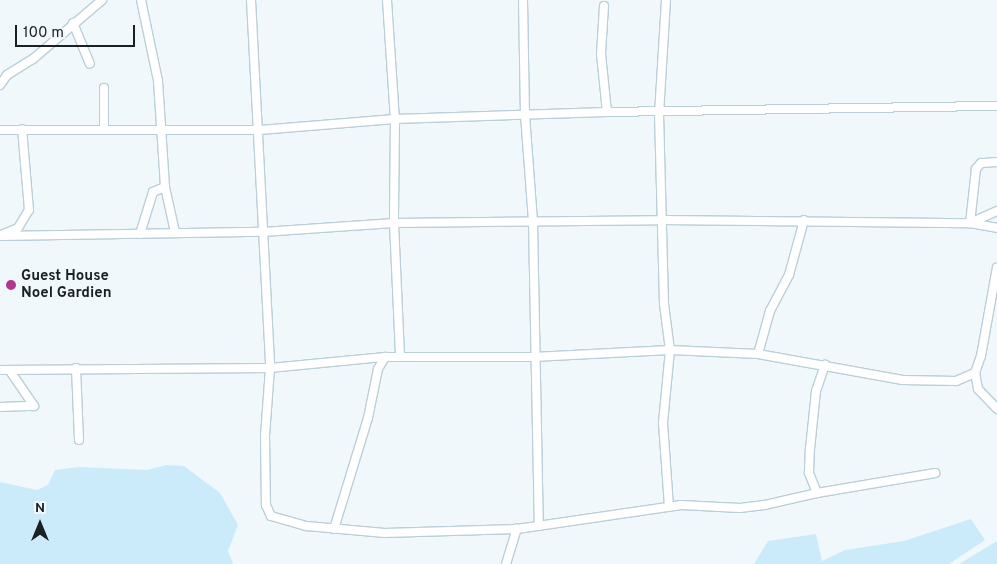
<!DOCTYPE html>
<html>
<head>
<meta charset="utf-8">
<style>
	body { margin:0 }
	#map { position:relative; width:997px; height:564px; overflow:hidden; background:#f0f8fc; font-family:Overpass,sans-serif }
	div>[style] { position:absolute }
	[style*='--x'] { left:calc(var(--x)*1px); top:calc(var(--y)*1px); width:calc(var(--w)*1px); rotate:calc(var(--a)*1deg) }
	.green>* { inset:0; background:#cbebfb }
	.roads { filter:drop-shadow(1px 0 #bbcfd9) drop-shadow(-1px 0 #bbcfd9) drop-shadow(0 1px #bbcfd9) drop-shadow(0 -1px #bbcfd9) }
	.street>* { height:8px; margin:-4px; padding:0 4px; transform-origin:4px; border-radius:4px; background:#fff }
	.dots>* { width:14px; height:14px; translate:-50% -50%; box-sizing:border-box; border:2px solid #f0f8fc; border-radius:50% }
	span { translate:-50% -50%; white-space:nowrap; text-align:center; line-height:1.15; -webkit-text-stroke:4.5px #f0f8fc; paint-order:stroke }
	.poi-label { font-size:15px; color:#192124; font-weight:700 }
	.left { translate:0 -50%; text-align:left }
	.north { position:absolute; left:15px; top:499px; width:50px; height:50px; -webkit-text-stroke:4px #f0f8fc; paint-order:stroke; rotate:0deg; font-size:14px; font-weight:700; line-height:20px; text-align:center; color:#192124 }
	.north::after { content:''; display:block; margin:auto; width:18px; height:22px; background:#192124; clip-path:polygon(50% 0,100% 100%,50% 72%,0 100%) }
	.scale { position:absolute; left:15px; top:25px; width:120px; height:22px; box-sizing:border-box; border:2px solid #192124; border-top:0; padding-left:6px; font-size:15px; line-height:18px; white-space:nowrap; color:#192124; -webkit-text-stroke:4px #f0f8fc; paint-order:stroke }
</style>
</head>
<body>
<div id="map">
	<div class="green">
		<i style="clip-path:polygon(166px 465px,184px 466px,220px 493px,238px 525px,228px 551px,233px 564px,0 564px,0 482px,37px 490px,48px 485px,55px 470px,79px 467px,147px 470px)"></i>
		<i style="clip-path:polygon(971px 519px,985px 540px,949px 564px,754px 564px,768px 541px,816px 534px,822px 561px,845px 550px,904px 541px)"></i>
		<i style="clip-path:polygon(997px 541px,997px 564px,959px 564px)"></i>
	</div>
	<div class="roads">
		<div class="street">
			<i style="--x:141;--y:0;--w:83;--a:78.1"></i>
			<i style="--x:158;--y:81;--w:106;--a:86.2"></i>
			<i style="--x:165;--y:187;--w:46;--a:77.5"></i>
			<i style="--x:251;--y:0;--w:368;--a:87"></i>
			<i style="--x:270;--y:368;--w:68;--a:94.2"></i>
			<i style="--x:265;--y:436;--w:69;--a:89.2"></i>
			<i style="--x:266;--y:505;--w:12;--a:66"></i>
			<i style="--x:271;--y:516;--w:37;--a:16"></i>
			<i style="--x:307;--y:526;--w:78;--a:5.1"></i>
			<i style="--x:385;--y:533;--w:132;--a:-1.7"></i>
			<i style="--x:517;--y:529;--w:166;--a:-8.3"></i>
			<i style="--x:681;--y:505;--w:59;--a:2.9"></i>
			<i style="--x:740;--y:508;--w:25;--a:-7"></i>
			<i style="--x:765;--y:505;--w:53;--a:-13"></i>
			<i style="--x:817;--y:493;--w:120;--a:-9.6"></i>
			<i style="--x:387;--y:0;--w:119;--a:86.2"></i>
			<i style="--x:395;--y:119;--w:104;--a:90.6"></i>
			<i style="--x:394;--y:223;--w:134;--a:87.4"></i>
			<i style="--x:523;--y:0;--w:115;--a:89"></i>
			<i style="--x:525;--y:115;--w:107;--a:85.7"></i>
			<i style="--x:533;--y:222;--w:304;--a:88.9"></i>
			<i style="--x:666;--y:0;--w:113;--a:93.5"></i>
			<i style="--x:659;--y:113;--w:191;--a:88.5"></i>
			<i style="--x:664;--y:304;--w:46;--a:82.6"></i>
			<i style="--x:670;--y:350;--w:73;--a:95.5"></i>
			<i style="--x:663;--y:423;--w:84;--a:85.9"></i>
			<i style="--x:604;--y:6;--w:48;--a:93.6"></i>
			<i style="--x:601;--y:54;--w:58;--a:84.1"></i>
			<i style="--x:73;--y:23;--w:44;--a:67.5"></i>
			<i style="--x:0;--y:85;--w:12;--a:-55"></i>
			<i style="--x:7;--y:75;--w:31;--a:-32"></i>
			<i style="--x:33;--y:59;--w:91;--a:-40.5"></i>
			<i style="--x:104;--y:128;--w:40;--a:-90"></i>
			<i style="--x:0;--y:130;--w:260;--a:0"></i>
			<i style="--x:260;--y:130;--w:135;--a:-4.7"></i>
			<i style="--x:395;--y:119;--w:212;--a:-1.9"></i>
			<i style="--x:607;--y:112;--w:390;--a:-0.9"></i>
			<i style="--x:997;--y:162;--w:16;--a:176"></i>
			<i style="--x:981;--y:163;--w:8;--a:130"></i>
			<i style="--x:976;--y:169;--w:54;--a:96.3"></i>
			<i style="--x:970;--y:223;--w:27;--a:10"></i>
			<i style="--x:140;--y:234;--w:44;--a:-72.8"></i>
			<i style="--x:153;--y:192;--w:13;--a:-23"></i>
			<i style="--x:1;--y:235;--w:18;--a:-22"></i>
			<i style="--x:18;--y:228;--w:21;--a:-59"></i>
			<i style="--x:29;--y:210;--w:81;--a:-94.9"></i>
			<i style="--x:0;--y:236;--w:263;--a:-0.9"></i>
			<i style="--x:263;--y:232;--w:131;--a:-3.9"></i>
			<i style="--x:394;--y:223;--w:267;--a:-0.6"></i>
			<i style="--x:661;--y:220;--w:309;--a:0.6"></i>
			<i style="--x:970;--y:223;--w:30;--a:-24"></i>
			<i style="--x:758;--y:354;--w:45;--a:-74.4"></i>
			<i style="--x:770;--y:311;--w:41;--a:-62.2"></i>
			<i style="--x:789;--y:275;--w:57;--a:-74.7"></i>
			<i style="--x:76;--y:368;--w:72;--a:87.6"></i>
			<i style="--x:0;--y:370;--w:270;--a:-0.4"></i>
			<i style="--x:270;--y:368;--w:116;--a:-5.5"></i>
			<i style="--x:385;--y:357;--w:148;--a:0"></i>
			<i style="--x:533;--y:357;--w:137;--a:-2.9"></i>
			<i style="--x:670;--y:350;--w:88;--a:2.6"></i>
			<i style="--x:758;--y:354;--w:147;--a:10.2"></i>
			<i style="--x:903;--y:380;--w:53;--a:1.1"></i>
			<i style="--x:956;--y:381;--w:21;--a:-23"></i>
			<i style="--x:975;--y:373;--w:18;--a:-71"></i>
			<i style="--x:981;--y:356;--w:90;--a:-79.8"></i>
			<i style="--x:975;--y:373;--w:16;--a:79"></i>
			<i style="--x:978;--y:389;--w:28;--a:46"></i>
			<i style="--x:0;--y:407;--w:34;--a:-2"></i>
			<i style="--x:34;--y:406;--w:42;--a:-124.4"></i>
			<i style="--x:817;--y:493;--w:22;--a:-112"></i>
			<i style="--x:809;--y:473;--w:24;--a:-88"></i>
			<i style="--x:810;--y:449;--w:58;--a:-84.1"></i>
			<i style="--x:816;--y:391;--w:28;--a:-71"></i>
			<i style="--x:334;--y:529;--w:116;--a:-73"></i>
			<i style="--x:368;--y:418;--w:50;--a:-78.5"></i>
			<i style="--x:378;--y:369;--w:14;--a:-60"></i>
			<i style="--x:506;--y:564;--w:37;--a:-73"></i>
		</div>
	</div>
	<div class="dots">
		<i style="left:11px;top:285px;background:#b0398f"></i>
	</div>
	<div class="poi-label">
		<span class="left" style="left:21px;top:285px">Guest House<br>Noel Gardien</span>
	</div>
	<div class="north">N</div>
	<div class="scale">100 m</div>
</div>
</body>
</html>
